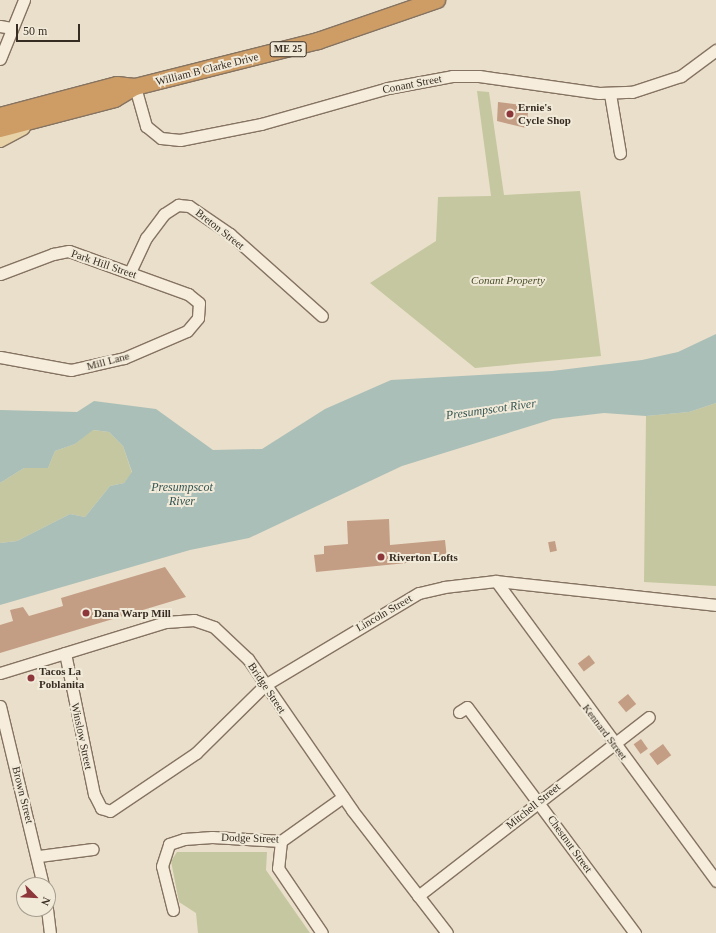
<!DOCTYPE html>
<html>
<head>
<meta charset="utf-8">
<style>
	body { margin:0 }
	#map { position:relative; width:716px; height:933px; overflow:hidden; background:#eadfca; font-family:Georgia,serif }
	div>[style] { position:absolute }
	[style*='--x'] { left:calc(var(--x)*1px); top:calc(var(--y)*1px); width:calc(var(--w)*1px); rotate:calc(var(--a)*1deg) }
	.green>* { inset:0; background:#c4c79f }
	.water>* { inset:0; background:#aabfb8 }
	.building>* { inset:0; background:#c49d85; transform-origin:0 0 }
	.roads { filter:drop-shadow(1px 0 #857361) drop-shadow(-1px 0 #857361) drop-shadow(0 1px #857361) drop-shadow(0 -1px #857361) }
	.minor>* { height:11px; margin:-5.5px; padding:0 5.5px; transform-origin:5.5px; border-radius:5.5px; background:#f6eddd }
	.major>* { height:14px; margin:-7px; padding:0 7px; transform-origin:7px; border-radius:7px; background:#e8d2a7 }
	.highway>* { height:16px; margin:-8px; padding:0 8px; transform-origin:8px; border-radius:8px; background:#ce9d66 }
	.dots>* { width:11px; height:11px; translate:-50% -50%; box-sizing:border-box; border:2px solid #f2ead9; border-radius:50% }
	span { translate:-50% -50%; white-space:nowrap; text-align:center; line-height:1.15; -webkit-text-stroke:4px #f2ead9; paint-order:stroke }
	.shield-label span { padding:1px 3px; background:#f2ead9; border:1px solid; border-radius:3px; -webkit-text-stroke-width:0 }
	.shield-label { font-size:10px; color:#372c22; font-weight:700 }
	.street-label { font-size:11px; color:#372c22 }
	.poi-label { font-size:11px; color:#372c22; font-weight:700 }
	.left { translate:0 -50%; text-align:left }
	.park-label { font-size:11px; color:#49512b; font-style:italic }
	.water-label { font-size:12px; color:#335552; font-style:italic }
	.north { position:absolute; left:16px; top:877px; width:40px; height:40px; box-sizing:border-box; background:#f2ead9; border:1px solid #a79e90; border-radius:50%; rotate:114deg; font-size:11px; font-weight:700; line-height:16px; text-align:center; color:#372c22 }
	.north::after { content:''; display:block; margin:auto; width:14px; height:18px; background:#8d373b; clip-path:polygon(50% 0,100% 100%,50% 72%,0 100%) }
	.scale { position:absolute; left:16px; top:24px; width:64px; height:18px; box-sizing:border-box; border:2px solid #372c22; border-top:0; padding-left:5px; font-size:12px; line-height:14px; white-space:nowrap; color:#372c22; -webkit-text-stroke:3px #f2ead9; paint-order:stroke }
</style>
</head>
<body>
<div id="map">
	<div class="green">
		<i style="clip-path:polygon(477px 91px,489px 92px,504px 195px,580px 191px,601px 356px,475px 368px,370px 283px,436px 241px,438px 197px,491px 196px)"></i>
		<i style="clip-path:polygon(716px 403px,716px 586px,644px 582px,646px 416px,689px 412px)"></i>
		<i style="clip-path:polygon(92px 430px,109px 432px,123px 446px,132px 473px,124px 483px,110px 486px,85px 517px,70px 514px,17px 541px,0 543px,0 483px,24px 468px,48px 468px,55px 451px,75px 444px)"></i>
		<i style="clip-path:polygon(177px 852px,267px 852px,266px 870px,310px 933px,198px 933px,196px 913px,179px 902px,171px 861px)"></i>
	</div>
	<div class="water">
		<i style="clip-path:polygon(716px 334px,716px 403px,689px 412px,646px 416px,604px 413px,553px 419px,402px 466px,249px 538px,190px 550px,0 605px,0 543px,17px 541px,70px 514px,85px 517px,110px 486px,124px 483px,132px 472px,123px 446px,109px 432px,93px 430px,75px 444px,55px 451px,48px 468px,24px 468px,0 483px,0 410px,77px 412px,94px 401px,156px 409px,213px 450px,262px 449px,325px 409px,391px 380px,552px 371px,642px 360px,678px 352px)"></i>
	</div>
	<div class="building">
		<i style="clip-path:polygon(498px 102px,529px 106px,526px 128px,497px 121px)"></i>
		<i style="clip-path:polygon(389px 519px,390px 545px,445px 540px,447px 559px,316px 572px,314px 555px,324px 554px,324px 546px,348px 544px,347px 521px)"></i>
		<i style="left:555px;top:541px;width:10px;height:7px;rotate:79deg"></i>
		<i style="clip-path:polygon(165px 567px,186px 597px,0 653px,0 625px,13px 621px,10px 610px,23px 607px,29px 616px,63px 606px,61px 598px)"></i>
		<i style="left:589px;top:655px;width:10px;height:14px;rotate:53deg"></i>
		<i style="left:628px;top:694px;width:13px;height:13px;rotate:51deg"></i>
		<i style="left:641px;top:739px;width:12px;height:9px;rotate:55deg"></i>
		<i style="left:663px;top:744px;width:14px;height:17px;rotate:54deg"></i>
	</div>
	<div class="roads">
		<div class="minor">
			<i style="--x:0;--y:26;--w:11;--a:10"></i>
			<i style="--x:0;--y:59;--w:64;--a:-67.9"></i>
			<i style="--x:135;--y:87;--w:41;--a:74.2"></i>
			<i style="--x:146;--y:126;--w:19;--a:39"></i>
			<i style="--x:161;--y:138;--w:19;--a:6"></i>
			<i style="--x:180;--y:140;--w:83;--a:-11.2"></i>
			<i style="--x:261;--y:124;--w:132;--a:-15.8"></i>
			<i style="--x:388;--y:88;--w:65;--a:-10.6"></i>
			<i style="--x:452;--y:76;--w:27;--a:0"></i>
			<i style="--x:479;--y:76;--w:121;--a:8.1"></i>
			<i style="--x:599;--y:93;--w:33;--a:-2"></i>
			<i style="--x:632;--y:92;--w:52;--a:-18.1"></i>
			<i style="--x:681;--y:76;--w:44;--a:-36.6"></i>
			<i style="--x:610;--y:94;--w:60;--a:80.4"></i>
			<i style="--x:130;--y:272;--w:38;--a:-65"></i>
			<i style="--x:146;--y:238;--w:30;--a:-53"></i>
			<i style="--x:164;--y:214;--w:17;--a:-33"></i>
			<i style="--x:178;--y:205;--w:11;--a:5"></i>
			<i style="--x:189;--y:206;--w:50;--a:34.3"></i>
			<i style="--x:230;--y:234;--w:123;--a:41.7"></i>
			<i style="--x:0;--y:274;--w:57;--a:-20.7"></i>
			<i style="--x:53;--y:254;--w:16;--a:-11"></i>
			<i style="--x:69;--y:251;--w:127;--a:19.9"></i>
			<i style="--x:188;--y:294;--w:14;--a:39"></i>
			<i style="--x:199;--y:303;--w:15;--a:94"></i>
			<i style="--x:198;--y:318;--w:17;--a:130"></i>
			<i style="--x:187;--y:331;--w:69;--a:156.8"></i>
			<i style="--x:124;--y:358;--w:54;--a:167.2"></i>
			<i style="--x:71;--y:370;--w:72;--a:-169.6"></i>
			<i style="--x:496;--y:581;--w:372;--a:53.7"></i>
			<i style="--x:65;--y:653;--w:144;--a:78.4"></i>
			<i style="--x:94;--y:794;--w:16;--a:63"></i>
			<i style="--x:101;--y:808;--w:9;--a:18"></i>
			<i style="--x:110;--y:811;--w:104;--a:-34"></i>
			<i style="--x:196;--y:753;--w:97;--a:-44.6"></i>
			<i style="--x:265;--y:685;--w:179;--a:-30.9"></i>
			<i style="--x:419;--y:593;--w:26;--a:-13"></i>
			<i style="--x:444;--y:587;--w:52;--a:-6.6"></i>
			<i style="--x:496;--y:581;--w:221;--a:6.2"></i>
			<i style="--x:0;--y:673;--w:174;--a:-17.1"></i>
			<i style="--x:166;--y:622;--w:28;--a:-4"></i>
			<i style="--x:194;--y:620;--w:21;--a:19"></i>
			<i style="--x:214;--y:627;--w:47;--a:43.3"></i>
			<i style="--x:248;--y:659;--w:183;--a:55.4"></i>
			<i style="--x:352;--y:810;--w:155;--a:52.3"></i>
			<i style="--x:0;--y:706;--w:184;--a:76.5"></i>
			<i style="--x:459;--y:712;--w:9;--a:-32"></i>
			<i style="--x:467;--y:707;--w:282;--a:53.4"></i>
			<i style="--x:281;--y:841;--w:27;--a:96"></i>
			<i style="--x:278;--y:868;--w:78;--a:55.9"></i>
			<i style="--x:39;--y:856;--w:54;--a:-7.4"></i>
			<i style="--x:418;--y:896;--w:292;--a:-37.8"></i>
			<i style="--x:47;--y:909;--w:24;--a:83"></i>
			<i style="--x:173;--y:910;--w:45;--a:-104"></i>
			<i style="--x:162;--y:866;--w:23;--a:-72"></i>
			<i style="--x:169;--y:844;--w:16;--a:-18"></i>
			<i style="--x:184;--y:839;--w:28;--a:-4"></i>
			<i style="--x:212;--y:837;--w:69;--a:3.3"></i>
			<i style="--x:281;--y:841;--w:76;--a:-35.4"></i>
		</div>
		<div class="major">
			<i style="--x:0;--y:140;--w:26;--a:-28"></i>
		</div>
		<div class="highway">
			<i style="--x:0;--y:116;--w:121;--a:-14.8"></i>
			<i style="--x:117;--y:85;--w:18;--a:6"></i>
			<i style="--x:0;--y:129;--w:119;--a:-14.6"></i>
			<i style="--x:115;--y:99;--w:23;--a:-31"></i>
			<i style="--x:135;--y:87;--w:189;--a:-14.1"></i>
			<i style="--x:318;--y:41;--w:126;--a:-19"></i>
		</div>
	</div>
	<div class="dots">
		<i style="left:510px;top:114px;background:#8d373b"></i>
		<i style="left:381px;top:557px;background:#8d373b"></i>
		<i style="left:86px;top:613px;background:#8d373b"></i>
		<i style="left:31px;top:678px;background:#8d373b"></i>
	</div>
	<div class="shield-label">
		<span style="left:288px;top:49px">ME 25</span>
	</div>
	<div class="street-label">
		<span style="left:207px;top:69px;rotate:-14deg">William B Clarke Drive</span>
		<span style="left:412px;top:84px;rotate:-11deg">Conant Street</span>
		<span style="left:220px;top:229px;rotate:38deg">Breton Street</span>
		<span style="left:104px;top:264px;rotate:19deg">Park Hill Street</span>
		<span style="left:108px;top:361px;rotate:-15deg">Mill Lane</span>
		<span style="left:384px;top:613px;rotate:-30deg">Lincoln Street</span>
		<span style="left:267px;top:688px;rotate:56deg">Bridge Street</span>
		<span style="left:605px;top:732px;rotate:53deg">Kennard Street</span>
		<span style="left:82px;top:736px;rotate:78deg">Winslow Street</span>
		<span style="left:23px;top:795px;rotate:76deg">Brown Street</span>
		<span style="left:533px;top:806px;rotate:-39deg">Mitchell Street</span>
		<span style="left:250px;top:838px;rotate:2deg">Dodge Street</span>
		<span style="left:570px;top:844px;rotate:54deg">Chestnut Street</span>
	</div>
	<div class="poi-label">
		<span class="left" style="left:518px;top:114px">Ernie's<br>Cycle Shop</span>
		<span class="left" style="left:389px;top:557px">Riverton Lofts</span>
		<span class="left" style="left:94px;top:613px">Dana Warp Mill</span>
		<span class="left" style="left:39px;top:678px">Tacos La<br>Poblanita</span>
	</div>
	<div class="park-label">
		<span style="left:508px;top:280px">Conant Property</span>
	</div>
	<div class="water-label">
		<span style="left:491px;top:410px;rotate:-8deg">Presumpscot River</span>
		<span style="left:182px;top:495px">Presumpscot<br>River</span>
	</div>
	<div class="north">N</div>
	<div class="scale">50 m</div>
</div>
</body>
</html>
